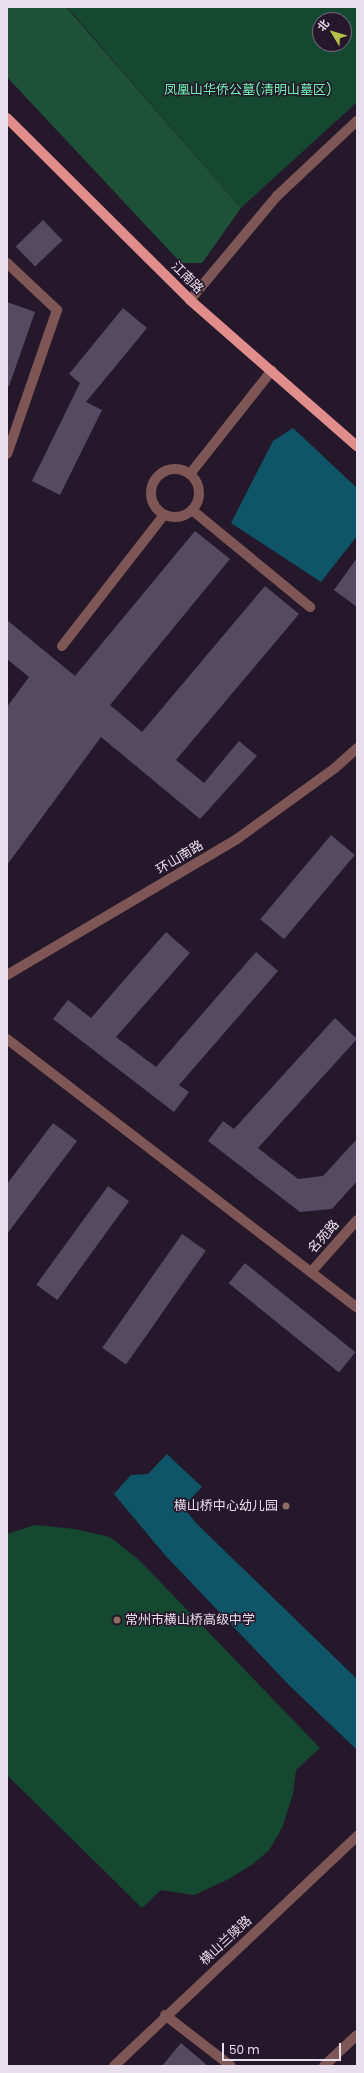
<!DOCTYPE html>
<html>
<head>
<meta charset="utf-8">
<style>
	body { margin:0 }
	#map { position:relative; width:364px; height:2073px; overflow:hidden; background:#26182b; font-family:Poppins,"Noto Sans SC",sans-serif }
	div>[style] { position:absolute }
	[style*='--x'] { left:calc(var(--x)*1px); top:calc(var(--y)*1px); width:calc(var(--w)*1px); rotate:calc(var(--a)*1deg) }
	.green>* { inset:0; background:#154830 }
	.forest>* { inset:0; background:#1d5238 }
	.water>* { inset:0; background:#0e5568 }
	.building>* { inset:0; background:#544b63; transform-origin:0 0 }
	.minor>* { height:10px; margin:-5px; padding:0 5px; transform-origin:5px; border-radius:5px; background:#7e5655 }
	.minor>.ring { margin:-5px; padding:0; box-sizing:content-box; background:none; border:10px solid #7e5655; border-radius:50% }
	.major>* { height:10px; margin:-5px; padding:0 5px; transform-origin:5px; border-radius:5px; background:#e08d8c }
	.dots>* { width:11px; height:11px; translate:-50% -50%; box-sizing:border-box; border:2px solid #26182b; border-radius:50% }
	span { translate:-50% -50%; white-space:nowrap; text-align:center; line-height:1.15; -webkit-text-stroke:3px #26182b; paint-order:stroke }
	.park-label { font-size:13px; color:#6ff3b2 }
	.street-label { font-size:13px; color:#e8dfec }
	.poi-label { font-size:13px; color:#e8dfec }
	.right { translate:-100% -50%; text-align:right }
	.left { translate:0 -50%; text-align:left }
	.frame { position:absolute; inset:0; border:8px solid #e8dfec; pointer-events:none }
	.north { position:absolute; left:312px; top:12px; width:40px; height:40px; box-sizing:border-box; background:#26182b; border:1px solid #746878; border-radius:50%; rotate:308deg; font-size:11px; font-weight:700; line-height:16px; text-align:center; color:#e8dfec }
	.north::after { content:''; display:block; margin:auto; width:14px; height:18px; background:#b5c24a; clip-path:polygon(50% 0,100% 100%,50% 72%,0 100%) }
	.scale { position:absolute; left:222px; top:2043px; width:119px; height:18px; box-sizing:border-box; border:2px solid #e8dfec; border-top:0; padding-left:5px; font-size:12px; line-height:14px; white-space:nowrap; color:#e8dfec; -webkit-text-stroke:3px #26182b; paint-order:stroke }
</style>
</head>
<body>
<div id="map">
	<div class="green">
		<i style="clip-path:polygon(evenodd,67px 7px,357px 7px,357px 102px,241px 208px,67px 7px,320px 20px,344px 20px,344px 44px,320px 44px,320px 20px)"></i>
		<i style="clip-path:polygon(35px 1525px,75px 1529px,110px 1537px,140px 1561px,320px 1748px,296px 1770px,293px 1794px,282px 1828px,269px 1850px,253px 1864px,229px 1879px,194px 1895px,161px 1890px,142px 1908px,7px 1775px,7px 1534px)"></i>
	</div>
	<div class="forest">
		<i style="clip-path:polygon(7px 7px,66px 7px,241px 208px,202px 263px,181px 263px,7px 77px)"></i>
	</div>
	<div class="water">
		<i style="clip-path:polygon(293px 428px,357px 488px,357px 536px,321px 582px,231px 523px,273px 441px)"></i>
		<i style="clip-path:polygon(167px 1454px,202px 1487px,183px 1507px,197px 1524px,357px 1679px,357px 1750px,289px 1685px,165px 1555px,114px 1494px,131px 1475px,148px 1474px)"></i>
	</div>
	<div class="building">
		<i style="left:43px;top:220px;width:28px;height:38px;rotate:46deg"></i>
		<i style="clip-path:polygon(7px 302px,35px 312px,9px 386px,7px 386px)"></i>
		<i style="clip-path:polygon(123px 308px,147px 328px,86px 402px,102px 410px,60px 495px,32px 481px,80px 383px,69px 374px)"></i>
		<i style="clip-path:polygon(195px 531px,230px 559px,110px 705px,142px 732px,265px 586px,299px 614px,176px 760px,204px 783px,239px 741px,257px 756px,200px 819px,101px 737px,7px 865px,7px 707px,29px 677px,7px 659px,7px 620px,75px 676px)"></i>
		<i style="clip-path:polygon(357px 558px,357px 607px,334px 590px)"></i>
		<i style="left:331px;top:835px;width:31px;height:110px;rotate:40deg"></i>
		<i style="clip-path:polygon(166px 932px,190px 953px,116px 1037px,156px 1067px,256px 952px,278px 971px,179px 1085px,189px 1092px,174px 1112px,53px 1019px,68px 1000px,91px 1018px)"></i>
		<i style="clip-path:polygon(335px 1018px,357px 1039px,258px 1148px,298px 1179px,323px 1176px,357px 1139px,357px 1181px,332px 1209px,300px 1212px,208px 1141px,223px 1121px,234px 1129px)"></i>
		<i style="clip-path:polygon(53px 1123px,77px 1141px,7px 1234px,7px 1184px)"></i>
		<i style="left:108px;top:1186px;width:26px;height:122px;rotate:36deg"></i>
		<i style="left:182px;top:1234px;width:29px;height:139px;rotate:35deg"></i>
		<i style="left:245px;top:1263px;width:142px;height:26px;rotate:39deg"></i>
		<i style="clip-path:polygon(181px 2043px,208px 2066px,162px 2066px)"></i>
	</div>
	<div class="minor">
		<i style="--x:7;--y:263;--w:69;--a:43.2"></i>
		<i style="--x:57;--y:310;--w:152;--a:109.1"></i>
		<i style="--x:190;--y:300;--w:136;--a:-50.1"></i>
		<i style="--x:277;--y:196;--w:110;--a:-43.2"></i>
		<i class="ring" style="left:151px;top:469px;width:38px;height:38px"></i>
		<i style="--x:190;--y:474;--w:132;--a:-51.7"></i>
		<i style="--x:192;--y:510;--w:153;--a:39.4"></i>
		<i style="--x:62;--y:646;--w:166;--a:-52.1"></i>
		<i style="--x:7;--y:975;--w:267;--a:-30.6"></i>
		<i style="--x:237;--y:839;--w:121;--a:-35.9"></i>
		<i style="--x:335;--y:768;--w:30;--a:-42"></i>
		<i style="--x:7;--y:1039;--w:441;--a:37.5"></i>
		<i style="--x:311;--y:1272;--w:69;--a:-48.5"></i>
		<i style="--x:165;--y:2015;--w:83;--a:37.7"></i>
		<i style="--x:114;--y:2066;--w:335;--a:-43.4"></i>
		<i style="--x:324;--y:2066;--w:45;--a:-43.2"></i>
	</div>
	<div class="major">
		<i style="--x:7;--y:118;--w:258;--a:44.8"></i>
		<i style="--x:190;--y:300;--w:222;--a:41.2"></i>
	</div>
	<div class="dots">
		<i style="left:286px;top:1506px;background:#8d6e63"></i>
		<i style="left:117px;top:1620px;background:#8d6e63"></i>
	</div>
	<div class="park-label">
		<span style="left:248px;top:90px">凤凰山华侨公墓(清明山墓区)</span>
	</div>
	<div class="street-label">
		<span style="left:187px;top:278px;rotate:45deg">江南路</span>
		<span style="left:180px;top:858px;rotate:-31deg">环山南路</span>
		<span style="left:324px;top:1237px;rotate:-49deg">名苑路</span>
		<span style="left:226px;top:1941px;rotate:-43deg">横山兰陵路</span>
	</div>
	<div class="poi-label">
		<span class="right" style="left:278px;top:1506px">横山桥中心幼儿园</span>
		<span class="left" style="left:125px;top:1620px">常州市横山桥高级中学</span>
	</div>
	<div class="frame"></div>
	<div class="north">北</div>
	<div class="scale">50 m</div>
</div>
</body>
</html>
